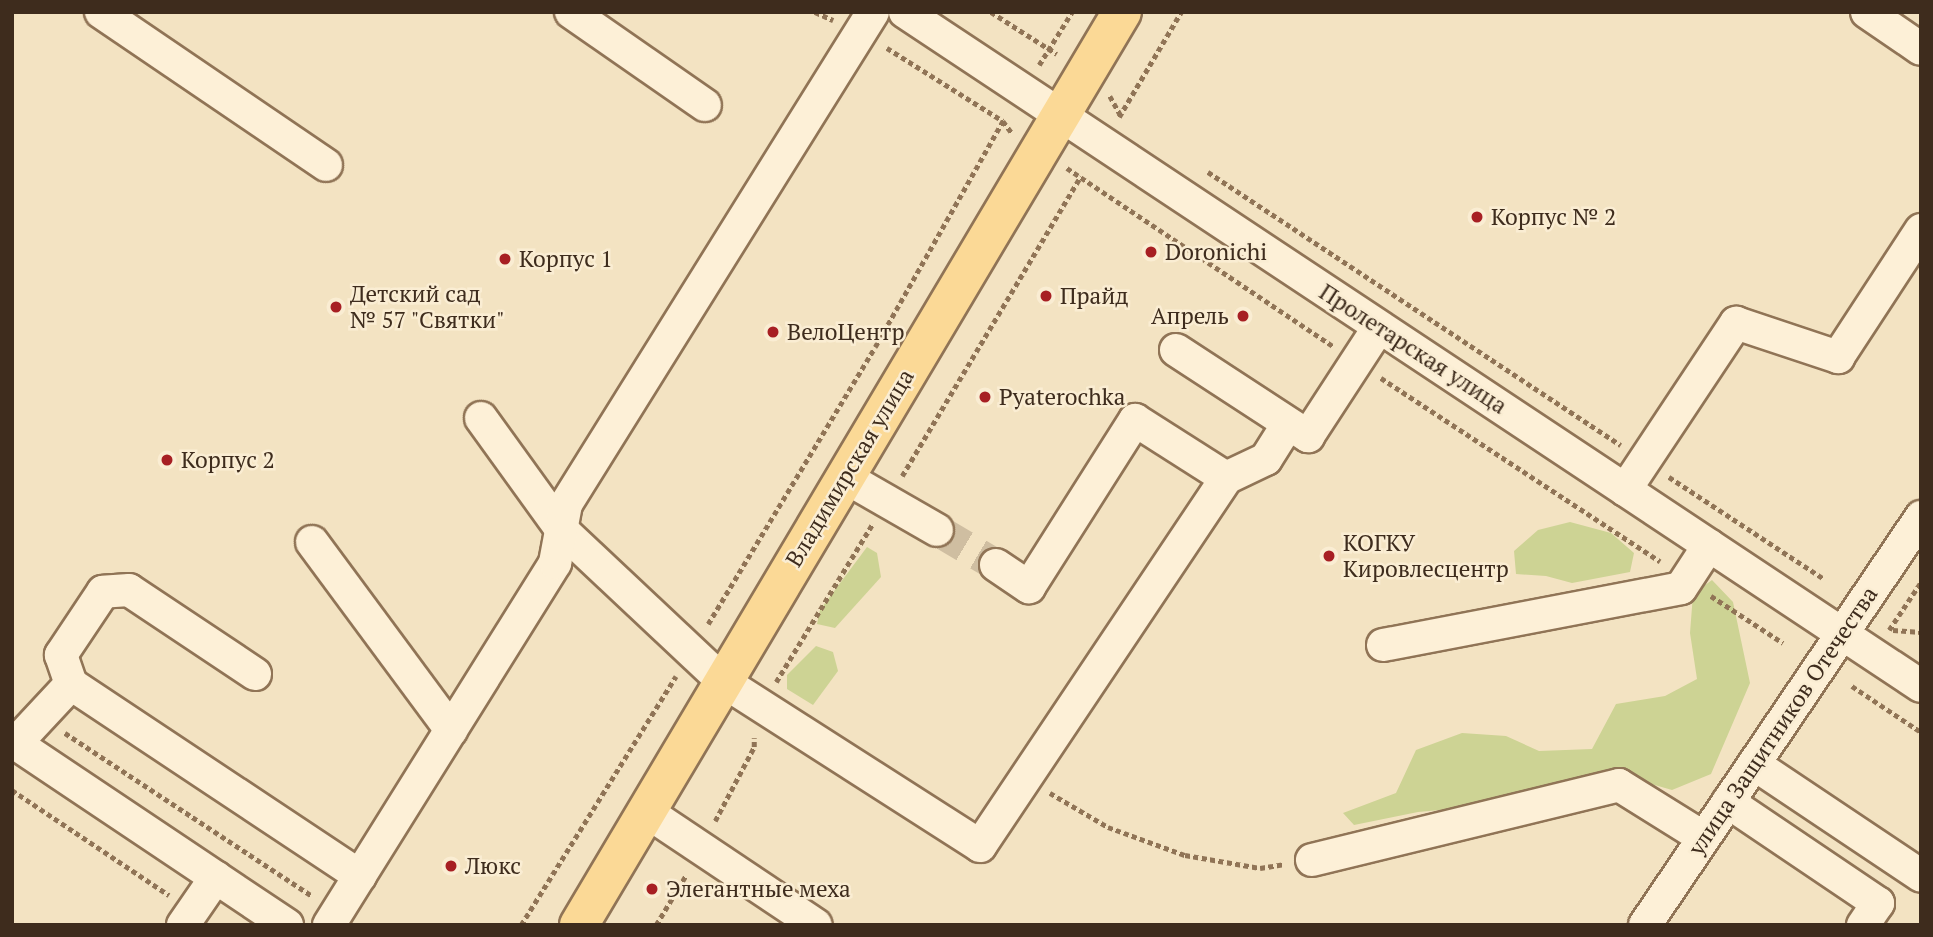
<!DOCTYPE html>
<html>
<head>
<meta charset="utf-8">
<style>
	body { margin:0 }
	#map { position:relative; width:1933px; height:937px; overflow:hidden; background:#f3e3c2; font-family:"PT Serif",serif }
	div>[style] { position:absolute }
	[style*='--x'] { left:calc(var(--x)*1px); top:calc(var(--y)*1px); width:calc(var(--w)*1px); rotate:calc(var(--a)*1deg) }
	.green>* { inset:0; background:#cdd394 }
	.minor-tunnel>* { height:32px; margin-top:-16px; transform-origin:0; background:repeating-linear-gradient(90deg,#cfbea1 0 32px,transparent 0 48px) }
	.path>* { height:4.5px; margin-top:-2.25px; transform-origin:0; background:repeating-linear-gradient(90deg,#907456 0 5px,transparent 0 8.5px) }
	.roads { filter:drop-shadow(2px 0 #907456) drop-shadow(-2px 0 #907456) drop-shadow(0 2px #907456) drop-shadow(0 -2px #907456) }
	.minor>* { height:32px; margin:-16px; padding:0 16px; transform-origin:16px; border-radius:16px; background:#fdf0d7 }
	.major>* { height:38px; margin:-19px; padding:0 19px; transform-origin:19px; border-radius:19px; background:#fbd996 }
	.dots>* { width:19px; height:19px; translate:-50% -50%; box-sizing:border-box; border:4px solid #faedd3; border-radius:50% }
	span { translate:-50% -50%; white-space:nowrap; text-align:center; line-height:1.15; -webkit-text-stroke:5px #faedd3; paint-order:stroke }
	.poi-label { font-size:23px; color:#3e2c1d }
	.left { translate:0 -50%; text-align:left }
	.right { translate:-100% -50%; text-align:right }
	.street-label { font-size:23px; color:#3e2c1d }
	.frame { position:absolute; inset:0; border:14px solid #3e2c1d; pointer-events:none }
</style>
</head>
<body>
<div id="map">
	<div class="green">
		<i style="clip-path:polygon(1570px 522px,1611px 533px,1634px 553px,1630px 572px,1572px 583px,1546px 576px,1516px 574px,1514px 551px,1538px 530px)"></i>
		<i style="clip-path:polygon(867px 547px,877px 553px,881px 577px,835px 628px,817px 624px,820px 610px)"></i>
		<i style="clip-path:polygon(1712px 580px,1733px 602px,1750px 683px,1711px 774px,1672px 790px,1603px 770px,1530px 802px,1418px 812px,1354px 825px,1343px 813px,1396px 793px,1416px 750px,1462px 733px,1506px 736px,1539px 751px,1592px 749px,1616px 704px,1665px 696px,1697px 679px,1690px 633px,1693px 594px)"></i>
		<i style="clip-path:polygon(816px 646px,833px 652px,838px 671px,813px 705px,787px 689px,787px 675px)"></i>
	</div>
	<div class="minor-tunnel">
		<i style="--x:937;--y:530;--w:69;--a:30.7"></i>
	</div>
	<div class="path">
		<i style="--x:815;--y:12;--w:20;--a:24"></i>
		<i style="--x:991;--y:12;--w:78;--a:32.5"></i>
		<i style="--x:887;--y:48;--w:137;--a:32.2"></i>
		<i style="--x:1003;--y:121;--w:15;--a:53"></i>
		<i style="--x:1039;--y:65;--w:62;--a:-58.1"></i>
		<i style="--x:1110;--y:96;--w:23;--a:61"></i>
		<i style="--x:1119;--y:117;--w:122;--a:-59.4"></i>
		<i style="--x:1067;--y:168;--w:320;--a:33.8"></i>
		<i style="--x:1208;--y:172;--w:495;--a:33.5"></i>
		<i style="--x:1381;--y:378;--w:334;--a:33.3"></i>
		<i style="--x:902;--y:476;--w:349;--a:-59.2"></i>
		<i style="--x:1669;--y:477;--w:184;--a:33.3"></i>
		<i style="--x:1711;--y:596;--w:86;--a:33.1"></i>
		<i style="--x:708;--y:624;--w:323;--a:-58.9"></i>
		<i style="--x:875;--y:347;--w:260;--a:-60.5"></i>
		<i style="--x:1889;--y:630;--w:58;--a:-56.3"></i>
		<i style="--x:1893;--y:630;--w:28;--a:4"></i>
		<i style="--x:776;--y:682;--w:184;--a:-58.6"></i>
		<i style="--x:1852;--y:686;--w:83;--a:33.7"></i>
		<i style="--x:65;--y:733;--w:296;--a:33.4"></i>
		<i style="--x:12;--y:790;--w:189;--a:33.8"></i>
		<i style="--x:1050;--y:793;--w:67;--a:30.4"></i>
		<i style="--x:1108;--y:827;--w:82;--a:20"></i>
		<i style="--x:1185;--y:855;--w:76;--a:9.8"></i>
		<i style="--x:1260;--y:868;--w:25;--a:-9"></i>
		<i style="--x:715;--y:821;--w:84;--a:-62.2"></i>
		<i style="--x:754;--y:747;--w:9;--a:-90"></i>
		<i style="--x:521;--y:925;--w:293;--a:-58.1"></i>
		<i style="--x:656;--y:925;--w:58;--a:-59"></i>
	</div>
	<div class="roads">
		<div class="minor">
			<i style="--x:101;--y:12;--w:272;--a:34.2"></i>
			<i style="--x:571;--y:12;--w:163;--a:34.8"></i>
			<i style="--x:905;--y:12;--w:1219;--a:33.56"></i>
			<i style="--x:1867;--y:12;--w:65;--a:34.4"></i>
			<i style="--x:1176;--y:350;--w:158;--a:33.1"></i>
			<i style="--x:1308;--y:436;--w:130;--a:-56.9"></i>
			<i style="--x:481;--y:418;--w:137;--a:54.2"></i>
			<i style="--x:561;--y:529;--w:224;--a:43.2"></i>
			<i style="--x:724;--y:682;--w:304;--a:32.6"></i>
			<i style="--x:980;--y:846;--w:443;--a:-56.2"></i>
			<i style="--x:1226;--y:478;--w:44;--a:-25.4"></i>
			<i style="--x:1266;--y:459;--w:41;--a:-57.8"></i>
			<i style="--x:845;--y:477;--w:106;--a:29.9"></i>
			<i style="--x:1625;--y:490;--w:201;--a:-56.4"></i>
			<i style="--x:1736;--y:323;--w:108;--a:18.4"></i>
			<i style="--x:1838;--y:357;--w:152;--a:-56.8"></i>
			<i style="--x:312;--y:542;--w:234;--a:53.5"></i>
			<i style="--x:996;--y:565;--w:40;--a:34"></i>
			<i style="--x:1029;--y:587;--w:198;--a:-57.6"></i>
			<i style="--x:1135;--y:420;--w:108;--a:32.5"></i>
			<i style="--x:1383;--y:645;--w:303;--a:-10.8"></i>
			<i style="--x:1681;--y:588;--w:51;--a:-56.9"></i>
			<i style="--x:255;--y:674;--w:151;--a:-146.3"></i>
			<i style="--x:129;--y:590;--w:26;--a:176"></i>
			<i style="--x:103;--y:592;--w:76;--a:123.7"></i>
			<i style="--x:61;--y:655;--w:31;--a:71"></i>
			<i style="--x:71;--y:684;--w:347;--a:33.6"></i>
			<i style="--x:12;--y:741;--w:331;--a:33.8"></i>
			<i style="--x:15;--y:744;--w:82;--a:-47"></i>
			<i style="--x:1754;--y:764;--w:201;--a:33.8"></i>
			<i style="--x:1728;--y:802;--w:181;--a:34"></i>
			<i style="--x:1878;--y:903;--w:27;--a:124"></i>
			<i style="--x:647;--y:812;--w:203;--a:33.8"></i>
			<i style="--x:1312;--y:860;--w:316;--a:-13.7"></i>
			<i style="--x:1619;--y:785;--w:100;--a:31.9"></i>
			<i style="--x:183;--y:925;--w:58;--a:-55.5"></i>
			<i style="--x:329;--y:925;--w:427;--a:-58"></i>
			<i style="--x:555;--y:563;--w:60;--a:-79.4"></i>
			<i style="--x:566;--y:504;--w:580;--a:-58.04"></i>
			<i style="--x:1645;--y:925;--w:493;--a:-55.9"></i>
		</div>
		<div class="major">
			<i style="--x:579;--y:925;--w:1062;--a:-59.26"></i>
		</div>
	</div>
	<div class="dots">
		<i style="left:1477px;top:217px;background:#a71f23"></i>
		<i style="left:1151px;top:252px;background:#a71f23"></i>
		<i style="left:505px;top:259px;background:#a71f23"></i>
		<i style="left:1046px;top:296px;background:#a71f23"></i>
		<i style="left:336px;top:307px;background:#a71f23"></i>
		<i style="left:1243px;top:316px;background:#a71f23"></i>
		<i style="left:773px;top:332px;background:#a71f23"></i>
		<i style="left:985px;top:397px;background:#a71f23"></i>
		<i style="left:167px;top:460px;background:#a71f23"></i>
		<i style="left:1329px;top:556px;background:#a71f23"></i>
		<i style="left:451px;top:866px;background:#a71f23"></i>
		<i style="left:652px;top:889px;background:#a71f23"></i>
	</div>
	<div class="poi-label">
		<span class="left" style="left:1491px;top:217px">Корпус № 2</span>
		<span class="left" style="left:1165px;top:252px">Doronichi</span>
		<span class="left" style="left:519px;top:259px">Корпус 1</span>
		<span class="left" style="left:350px;top:307px">Детский сад<br>№ 57 "Святки"</span>
		<span class="left" style="left:1060px;top:296px">Прайд</span>
		<span class="right" style="left:1229px;top:316px">Апрель</span>
		<span class="left" style="left:787px;top:332px">ВелоЦентр</span>
		<span class="left" style="left:999px;top:397px">Pyaterochka</span>
		<span class="left" style="left:181px;top:460px">Корпус 2</span>
		<span class="left" style="left:1343px;top:556px">КОГКУ<br>Кировлесцентр</span>
		<span class="left" style="left:465px;top:866px">Люкс</span>
		<span class="left" style="left:666px;top:889px">Элегантные меха</span>
	</div>
	<div class="street-label">
		<span style="left:1413px;top:349px;rotate:33deg">Пролетарская улица</span>
		<span style="left:850px;top:468px;rotate:-59deg">Владимирская улица</span>
		<span style="left:1783px;top:721px;rotate:-56deg">улица Защитников Отечества</span>
	</div>
	<div class="frame"></div>
</div>
</body>
</html>
